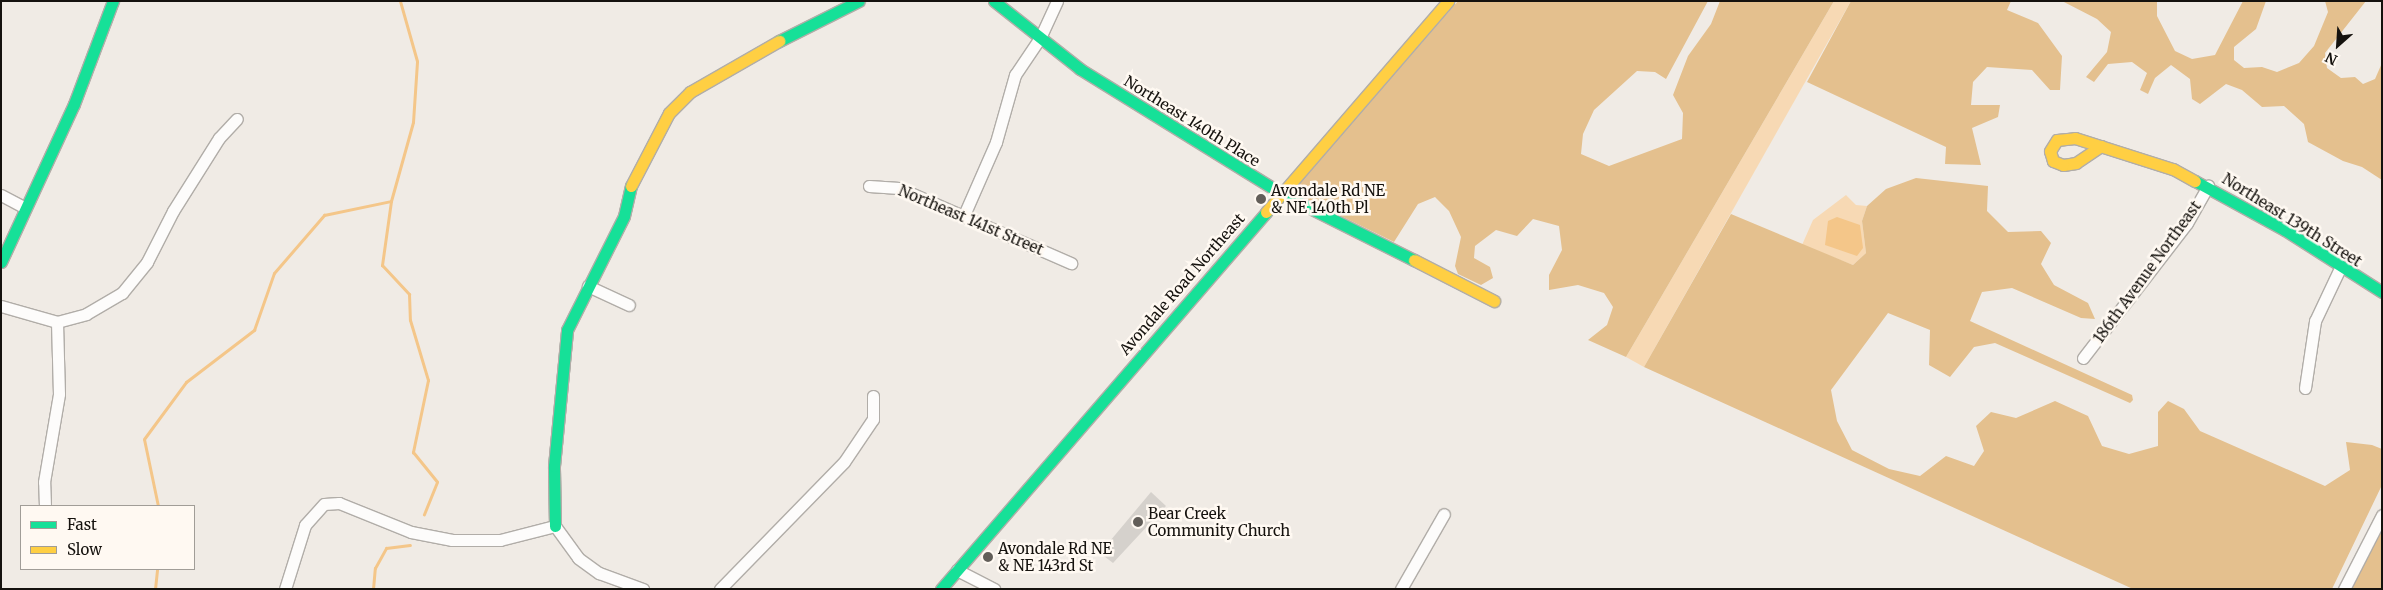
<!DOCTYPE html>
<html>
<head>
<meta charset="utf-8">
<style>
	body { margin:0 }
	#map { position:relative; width:2383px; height:590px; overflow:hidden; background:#f0ebe5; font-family:Merriweather,serif }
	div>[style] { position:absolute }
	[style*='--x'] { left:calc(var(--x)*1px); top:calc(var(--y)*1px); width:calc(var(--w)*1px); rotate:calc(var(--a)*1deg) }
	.green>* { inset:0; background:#f7d9b4 }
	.forest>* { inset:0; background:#e4c08e }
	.water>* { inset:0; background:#f4c689 }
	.stream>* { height:3px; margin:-1.5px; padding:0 1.5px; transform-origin:1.5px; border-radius:1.5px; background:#f4c689 }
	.building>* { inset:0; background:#d5d1cc }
	.roads { filter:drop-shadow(1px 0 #b1ada8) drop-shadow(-1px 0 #b1ada8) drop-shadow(0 1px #b1ada8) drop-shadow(0 -1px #b1ada8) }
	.street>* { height:11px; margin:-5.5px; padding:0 5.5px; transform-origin:5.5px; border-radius:5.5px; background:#fdfcfb }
	.fast>* { height:11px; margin:-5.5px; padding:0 5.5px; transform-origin:5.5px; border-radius:5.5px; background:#16e098 }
	.slow>* { height:11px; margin:-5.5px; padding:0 5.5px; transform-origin:5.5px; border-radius:5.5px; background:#ffcf43 }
	.dots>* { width:14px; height:14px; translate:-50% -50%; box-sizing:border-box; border:2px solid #fff9f2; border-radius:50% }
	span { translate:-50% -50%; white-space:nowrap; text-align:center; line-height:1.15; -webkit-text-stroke:5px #fff9f2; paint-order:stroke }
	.street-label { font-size:15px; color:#15120e }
	.poi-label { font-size:15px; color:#15120e }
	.left { translate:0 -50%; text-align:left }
	.frame { position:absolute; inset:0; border:2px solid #15120e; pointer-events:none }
	.legend { position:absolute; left:20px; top:505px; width:175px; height:65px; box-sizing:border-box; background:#fff9f2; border:1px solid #a19d97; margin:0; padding:6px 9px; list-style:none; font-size:15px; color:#15120e }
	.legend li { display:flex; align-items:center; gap:10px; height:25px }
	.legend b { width:25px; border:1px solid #a19d97 }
	.north { position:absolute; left:2313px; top:20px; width:50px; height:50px; -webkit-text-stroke:4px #fff9f2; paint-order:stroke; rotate:206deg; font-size:14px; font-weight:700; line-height:20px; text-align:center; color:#15120e }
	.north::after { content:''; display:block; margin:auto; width:18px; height:22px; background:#15120e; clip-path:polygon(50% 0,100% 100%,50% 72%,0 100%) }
</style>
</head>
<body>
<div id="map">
	<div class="green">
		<i style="clip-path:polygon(1834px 1px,1851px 1px,1644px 367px,1626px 357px)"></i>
		<i style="clip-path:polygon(1846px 195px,1856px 205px,1867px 206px,1862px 221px,1866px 253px,1853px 265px,1802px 245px,1813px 220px)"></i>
	</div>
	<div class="forest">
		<i style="clip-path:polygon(1458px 1px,1708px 1px,1666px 79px,1655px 72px,1637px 71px,1594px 110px,1583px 134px,1581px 154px,1609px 166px,1682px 139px,1683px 113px,1673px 95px,1688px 56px,1711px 24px,1720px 1px,1834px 1px,1626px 357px,1588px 340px,1607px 325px,1613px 307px,1604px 293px,1578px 285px,1549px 290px,1549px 275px,1562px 250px,1559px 226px,1533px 219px,1517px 236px,1496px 230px,1475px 246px,1474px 258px,1490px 267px,1493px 278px,1481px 285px,1458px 274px,1455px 266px,1461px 237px,1449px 211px,1435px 197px,1418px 204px,1394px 242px,1298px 195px,1296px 187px)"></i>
		<i style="clip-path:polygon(1851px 1px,2011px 1px,2007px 10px,2038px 23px,2062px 56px,2060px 90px,2050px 90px,2032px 70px,1987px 67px,1973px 82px,1971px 105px,2000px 105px,1998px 117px,1972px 128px,1981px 165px,1945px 164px,1946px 147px,1807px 82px)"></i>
		<i style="clip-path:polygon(2062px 1px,2157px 1px,2157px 16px,2175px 51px,2192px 59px,2215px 55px,2243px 1px,2266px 1px,2256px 29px,2234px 47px,2234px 60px,2244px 68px,2262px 67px,2277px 72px,2299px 63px,2314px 46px,2328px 12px,2325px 1px,2366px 1px,2325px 53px,2327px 68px,2341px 78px,2355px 77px,2363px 84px,2375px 79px,2382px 63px,2382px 180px,2362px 167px,2343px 161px,2308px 142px,2304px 124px,2284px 106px,2262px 107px,2242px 90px,2226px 84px,2200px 104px,2192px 99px,2190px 79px,2171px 65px,2155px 78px,2148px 94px,2140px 90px,2147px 73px,2132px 62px,2108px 64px,2094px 82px,2086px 77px,2107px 52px,2111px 32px,2097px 19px)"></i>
		<i style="clip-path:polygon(1916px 178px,1988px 186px,1987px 211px,2008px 232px,2041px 231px,2051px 243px,2041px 264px,2054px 285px,2088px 303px,2095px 319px,2081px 318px,2012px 288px,1982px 292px,1970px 321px,2132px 395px,2133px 400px,2130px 403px,1995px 343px,1974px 347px,1950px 377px,1929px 365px,1930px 330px,1888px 313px,1831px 390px,1837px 421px,1852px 450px,1889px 469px,1920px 476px,1946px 456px,1974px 466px,1984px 451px,1976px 426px,1991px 412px,2016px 418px,2055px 401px,2088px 416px,2102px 446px,2129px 454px,2158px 446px,2158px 412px,2168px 401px,2184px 409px,2200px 431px,2325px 486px,2350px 470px,2346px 442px,2372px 445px,2382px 449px,2382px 485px,2332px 589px,2133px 589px,1644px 367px,1731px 214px,1853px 265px,1866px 253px,1862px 221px,1867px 206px,1886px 189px)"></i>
		<i style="clip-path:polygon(2382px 526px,2382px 589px,2351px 589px)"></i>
	</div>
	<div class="water">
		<i style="clip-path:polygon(1837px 217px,1860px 225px,1863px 248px,1857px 256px,1825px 245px,1828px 221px)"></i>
	</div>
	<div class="stream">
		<i style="--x:391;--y:201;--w:65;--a:98"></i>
		<i style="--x:382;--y:265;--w:40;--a:47"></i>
		<i style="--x:409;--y:294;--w:26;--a:88"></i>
		<i style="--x:410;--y:320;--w:63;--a:73.3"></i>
		<i style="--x:428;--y:380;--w:74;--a:101.8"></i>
		<i style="--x:413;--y:452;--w:38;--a:51"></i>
		<i style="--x:437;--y:482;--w:35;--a:112"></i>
		<i style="--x:158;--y:506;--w:68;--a:-101.8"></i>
		<i style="--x:144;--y:439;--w:71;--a:-53.6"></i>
		<i style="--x:186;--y:382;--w:86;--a:-37.4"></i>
		<i style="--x:254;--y:330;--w:60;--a:-70.7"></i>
		<i style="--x:274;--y:273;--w:77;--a:-49.2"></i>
		<i style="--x:324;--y:215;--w:68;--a:-11.8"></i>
		<i style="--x:391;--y:201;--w:82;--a:-74.4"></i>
		<i style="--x:413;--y:122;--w:61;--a:-86.2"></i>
		<i style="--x:417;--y:61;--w:62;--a:-105.8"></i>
		<i style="--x:155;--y:589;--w:20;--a:-84"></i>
		<i style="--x:373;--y:589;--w:21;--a:-85"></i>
		<i style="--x:375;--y:568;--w:23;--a:-61"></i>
		<i style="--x:386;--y:548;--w:24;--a:-7"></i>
	</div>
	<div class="building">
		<i style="clip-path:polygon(1151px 492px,1166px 506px,1113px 563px,1100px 553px)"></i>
	</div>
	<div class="roads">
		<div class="street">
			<i style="--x:869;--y:186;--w:30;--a:4"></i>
			<i style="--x:899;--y:188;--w:188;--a:23.6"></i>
			<i style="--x:1;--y:195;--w:27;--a:28"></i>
			<i style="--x:964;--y:215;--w:80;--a:-66.3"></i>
			<i style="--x:996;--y:142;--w:70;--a:-74.2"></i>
			<i style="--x:1015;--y:75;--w:45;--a:-56"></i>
			<i style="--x:1040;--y:38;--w:41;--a:-65.3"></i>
			<i style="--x:588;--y:286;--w:45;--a:24.9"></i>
			<i style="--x:1;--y:306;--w:58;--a:15.9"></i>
			<i style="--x:57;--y:322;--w:30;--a:-15"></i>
			<i style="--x:86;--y:314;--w:42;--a:-30.3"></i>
			<i style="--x:122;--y:293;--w:40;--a:-51"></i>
			<i style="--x:147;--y:262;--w:57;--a:-63"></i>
			<i style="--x:173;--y:211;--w:86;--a:-57.8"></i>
			<i style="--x:219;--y:138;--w:26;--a:-47"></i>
			<i style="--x:2083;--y:358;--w:170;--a:-52.4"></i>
			<i style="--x:2187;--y:223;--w:43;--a:-60.4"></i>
			<i style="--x:2305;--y:388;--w:68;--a:-81.5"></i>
			<i style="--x:2315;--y:321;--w:59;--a:-64.7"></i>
			<i style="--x:45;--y:506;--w:24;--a:-92"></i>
			<i style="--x:44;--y:482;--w:89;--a:-80.3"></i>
			<i style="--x:59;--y:394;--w:72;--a:-91.6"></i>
			<i style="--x:957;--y:570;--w:42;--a:27.2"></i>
			<i style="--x:285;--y:589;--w:67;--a:-72.6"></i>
			<i style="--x:305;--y:525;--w:28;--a:-48"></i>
			<i style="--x:324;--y:504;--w:15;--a:-4"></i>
			<i style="--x:339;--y:503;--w:78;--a:21.9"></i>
			<i style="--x:411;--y:532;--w:42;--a:11"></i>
			<i style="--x:452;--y:540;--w:48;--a:0"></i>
			<i style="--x:500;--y:540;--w:57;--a:-14.3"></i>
			<i style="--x:555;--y:526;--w:39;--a:54"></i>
			<i style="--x:578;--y:558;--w:26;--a:36"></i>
			<i style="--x:599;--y:573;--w:47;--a:20"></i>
			<i style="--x:720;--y:589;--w:177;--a:-45.7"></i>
			<i style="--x:844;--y:462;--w:52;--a:-56"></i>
			<i style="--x:873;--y:419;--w:23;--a:-90"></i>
			<i style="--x:1401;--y:589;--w:86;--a:-60.2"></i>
			<i style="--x:2344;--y:589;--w:83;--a:-62.8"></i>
		</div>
		<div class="fast">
			<i style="--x:994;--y:1;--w:110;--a:38.3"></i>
			<i style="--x:1080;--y:69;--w:238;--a:31.7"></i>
			<i style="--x:1282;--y:194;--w:148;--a:26.6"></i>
			<i style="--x:779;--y:41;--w:89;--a:-26.6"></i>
			<i style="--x:2195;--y:181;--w:102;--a:28.6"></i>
			<i style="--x:2285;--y:230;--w:115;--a:32.6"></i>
			<i style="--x:1;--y:262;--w:174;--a:-65.2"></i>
			<i style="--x:74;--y:104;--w:110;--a:-69.3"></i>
			<i style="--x:555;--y:526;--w:60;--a:-91"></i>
			<i style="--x:554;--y:466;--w:137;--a:-84.5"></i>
			<i style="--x:567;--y:330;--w:127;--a:-63.4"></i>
			<i style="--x:624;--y:216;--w:31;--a:-77"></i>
			<i style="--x:941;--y:589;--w:498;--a:-49.2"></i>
		</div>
		<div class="slow">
			<i style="--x:2101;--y:146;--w:30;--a:146"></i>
			<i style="--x:2076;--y:163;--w:13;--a:171"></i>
			<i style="--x:2063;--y:165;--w:11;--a:-158"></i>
			<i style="--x:2053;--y:161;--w:10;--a:-107"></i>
			<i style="--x:2050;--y:151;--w:13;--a:-58"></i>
			<i style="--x:2057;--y:140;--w:18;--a:-6"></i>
			<i style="--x:2075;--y:138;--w:103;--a:17.6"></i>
			<i style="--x:2173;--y:169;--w:25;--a:29"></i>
			<i style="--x:631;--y:186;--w:82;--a:-62.5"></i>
			<i style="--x:669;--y:113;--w:30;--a:-45"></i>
			<i style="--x:690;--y:92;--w:103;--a:-29.8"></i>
			<i style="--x:1266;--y:212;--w:279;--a:-49.2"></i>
			<i style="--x:1414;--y:260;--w:90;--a:27.1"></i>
		</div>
	</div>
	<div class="dots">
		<i style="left:1261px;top:199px;background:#625e59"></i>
		<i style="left:1138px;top:522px;background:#625e59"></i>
		<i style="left:988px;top:557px;background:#625e59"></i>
	</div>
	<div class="street-label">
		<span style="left:1192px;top:121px;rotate:32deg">Northeast 140th Place</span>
		<span style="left:971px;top:220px;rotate:23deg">Northeast 141st Street</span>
		<span style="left:2292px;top:220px;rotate:32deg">Northeast 139th Street</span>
		<span style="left:2147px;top:272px;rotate:-54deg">186th Avenue Northeast</span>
		<span style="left:1182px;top:284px;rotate:-49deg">Avondale Road Northeast</span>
	</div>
	<div class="poi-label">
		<span class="left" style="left:1271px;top:199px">Avondale Rd NE<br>&amp; NE 140th Pl</span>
		<span class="left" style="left:1148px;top:522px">Bear Creek<br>Community Church</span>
		<span class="left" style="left:998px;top:557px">Avondale Rd NE<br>&amp; NE 143rd St</span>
	</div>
	<div class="frame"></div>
	<ul class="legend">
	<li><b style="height:6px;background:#16e098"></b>Fast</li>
	<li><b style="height:6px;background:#ffcf43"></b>Slow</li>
	</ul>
	<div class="north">N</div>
</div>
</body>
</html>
